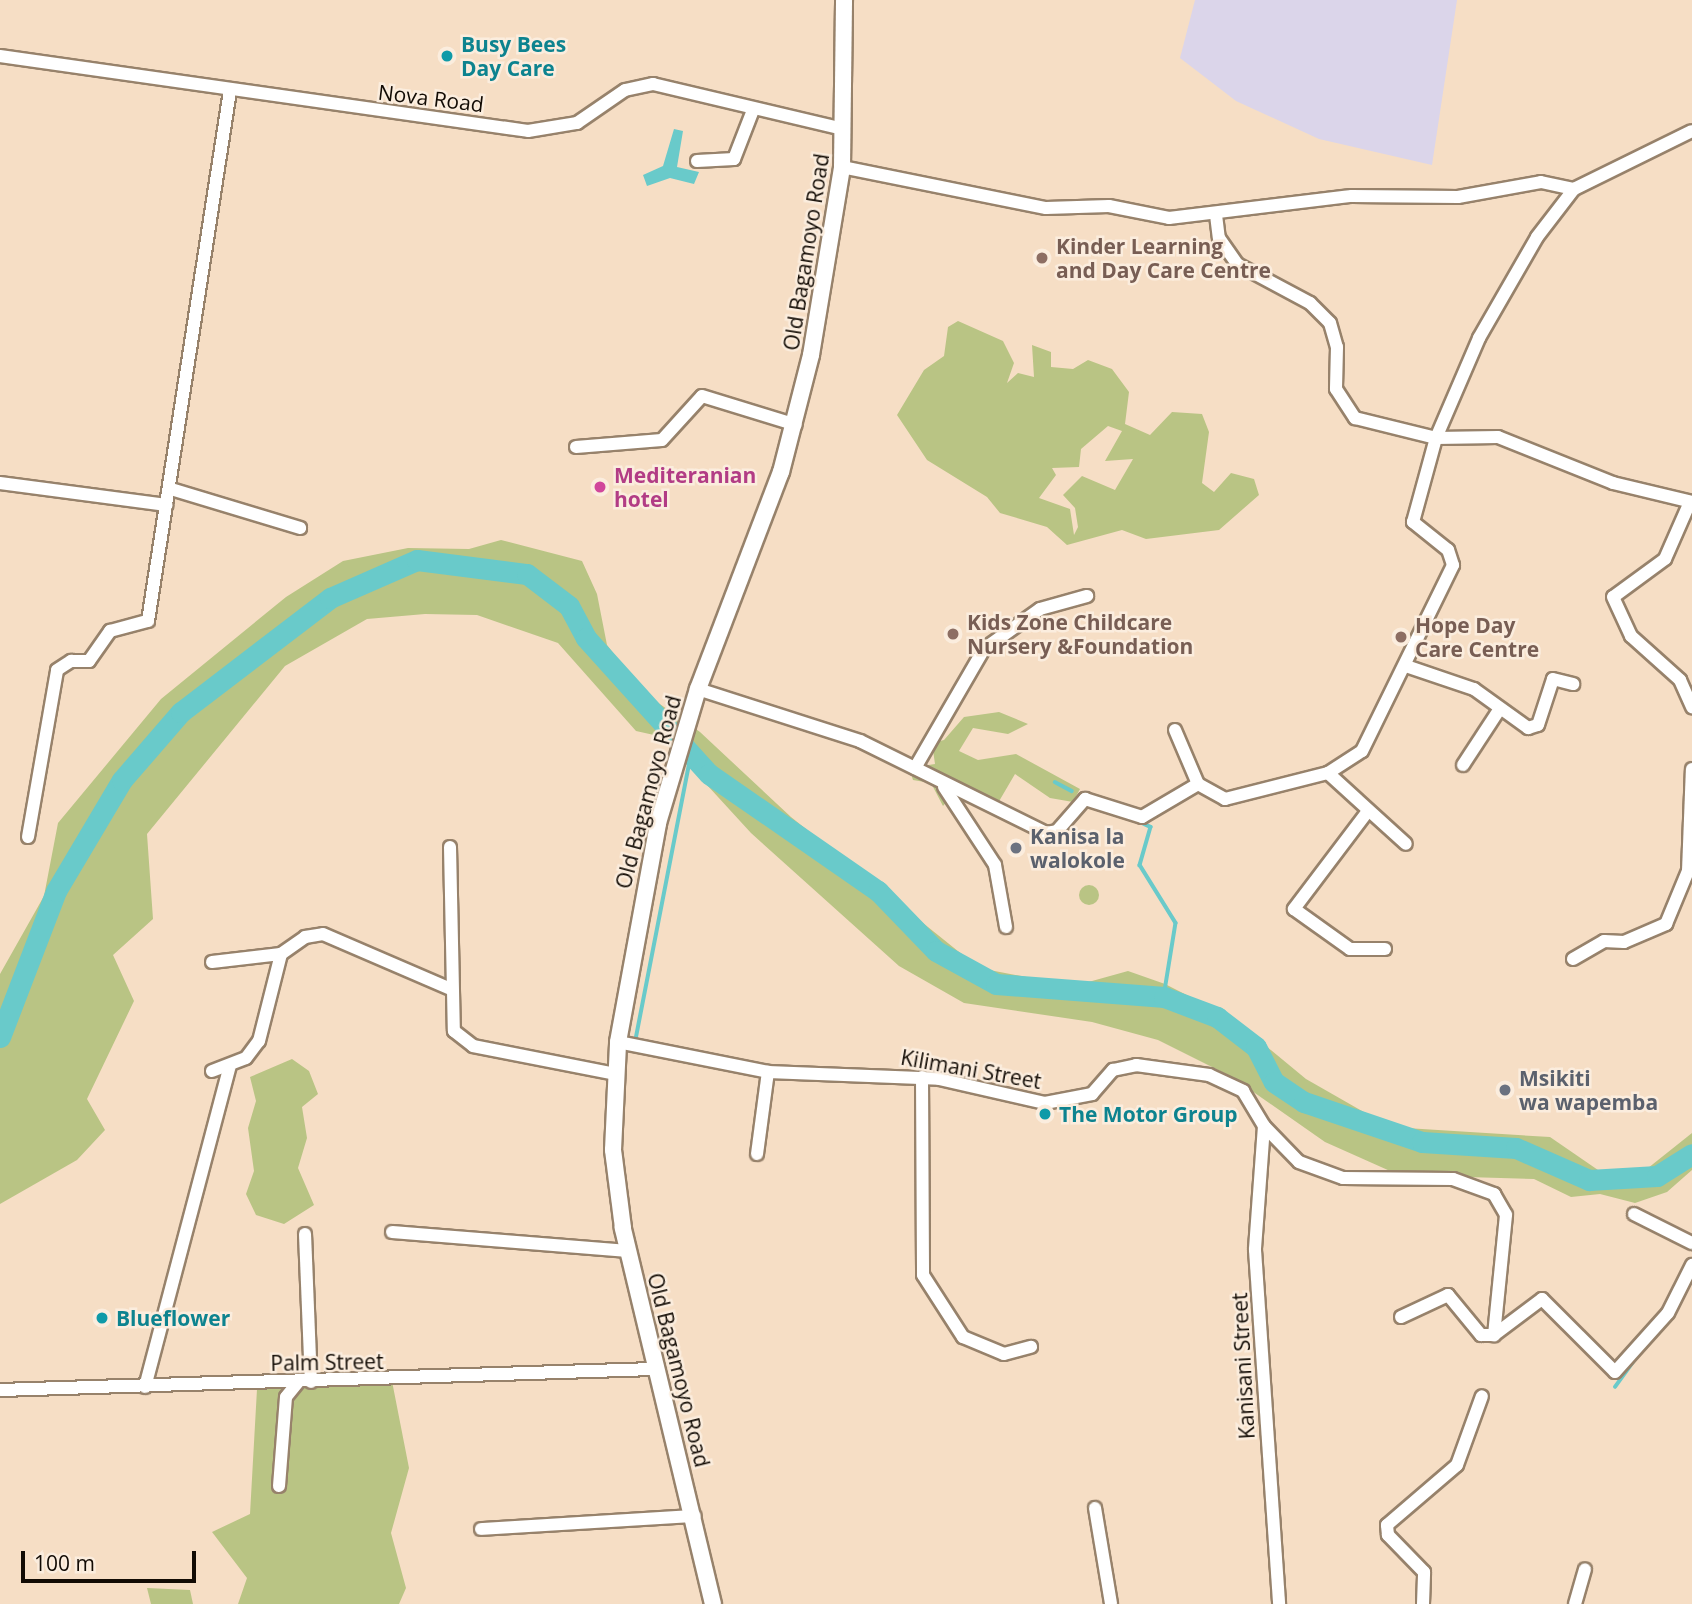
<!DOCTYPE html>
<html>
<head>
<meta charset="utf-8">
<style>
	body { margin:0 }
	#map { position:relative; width:1692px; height:1604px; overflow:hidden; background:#f6dec5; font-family:"Open Sans",sans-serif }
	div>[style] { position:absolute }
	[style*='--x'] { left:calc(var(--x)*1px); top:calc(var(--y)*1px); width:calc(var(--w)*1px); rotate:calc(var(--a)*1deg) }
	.industrial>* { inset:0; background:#dbd5ea }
	.education>* { inset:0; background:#e7d1e0 }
	.round { border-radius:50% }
	.green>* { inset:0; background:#b9c484 }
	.water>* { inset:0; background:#69caca }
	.stream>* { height:3.5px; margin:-1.75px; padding:0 1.75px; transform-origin:1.75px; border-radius:1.75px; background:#69caca }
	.river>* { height:21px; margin:-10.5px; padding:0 10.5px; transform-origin:10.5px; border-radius:10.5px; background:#69caca }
	.roads { filter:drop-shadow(2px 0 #97826b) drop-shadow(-2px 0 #97826b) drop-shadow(0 2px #97826b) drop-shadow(0 -2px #97826b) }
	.minor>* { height:12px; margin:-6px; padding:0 6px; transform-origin:6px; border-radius:6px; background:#fff }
	.major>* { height:16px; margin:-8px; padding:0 8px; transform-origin:8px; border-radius:8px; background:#fff }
	.dots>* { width:19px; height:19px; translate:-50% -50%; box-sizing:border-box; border:4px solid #fbedde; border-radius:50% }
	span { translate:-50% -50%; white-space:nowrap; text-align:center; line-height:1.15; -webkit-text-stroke:5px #fbedde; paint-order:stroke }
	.culture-label { font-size:21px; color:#0d838f; font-weight:700 }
	.left { translate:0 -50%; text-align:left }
	.street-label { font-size:21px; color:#120b04 }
	.education-label { font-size:21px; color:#785e54; font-weight:700 }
	.hotel-label { font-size:21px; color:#b23c85; font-weight:700 }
	.worship-label { font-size:21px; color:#5b616d; font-weight:700 }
	.scale { position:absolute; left:21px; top:1551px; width:175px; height:32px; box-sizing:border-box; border:4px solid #120b04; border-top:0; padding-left:9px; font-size:21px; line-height:24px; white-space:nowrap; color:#120b04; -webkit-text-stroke:5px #fbedde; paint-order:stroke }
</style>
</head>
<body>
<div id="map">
	<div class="industrial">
		<i style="clip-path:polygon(1195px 0,1457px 0,1432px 165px,1319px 139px,1236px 101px,1180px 58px)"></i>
	</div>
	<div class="education">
		<i class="round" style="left:1393px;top:630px;width:16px;height:16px"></i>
	</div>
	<div class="green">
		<i style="clip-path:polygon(evenodd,958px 321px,1003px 341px,1014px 363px,1007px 383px,1018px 373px,1034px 377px,1032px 345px,1051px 352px,1051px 367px,1073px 369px,1088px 360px,1112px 369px,1129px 392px,1125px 424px,1150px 435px,1172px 412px,1202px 414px,1209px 432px,1202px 483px,1214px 492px,1231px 473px,1254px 479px,1259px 495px,1219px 530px,1146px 539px,1122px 530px,1067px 545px,1047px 527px,1000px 513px,987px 497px,927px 460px,897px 415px,924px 370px,944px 356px,948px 327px,958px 321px,1108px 426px,1122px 431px,1105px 461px,1133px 459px,1115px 490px,1082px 476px,1063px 495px,1075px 508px,1078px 527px,1074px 535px,1070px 509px,1039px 498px,1056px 475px,1052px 468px,1079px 467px,1081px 449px,1108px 426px)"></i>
		<i style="clip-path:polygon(501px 540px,582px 561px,597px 594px,607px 645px,644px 693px,700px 732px,791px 817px,979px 968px,1074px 986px,1128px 971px,1165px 984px,1232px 1018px,1306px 1079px,1390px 1127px,1550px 1137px,1598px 1170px,1638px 1176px,1692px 1133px,1692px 1170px,1667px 1192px,1635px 1203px,1600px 1194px,1571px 1197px,1534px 1179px,1399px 1175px,1325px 1142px,1232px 1077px,1158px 1040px,1092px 1022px,964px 1003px,899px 966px,751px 833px,663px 737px,636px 731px,558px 643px,477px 615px,425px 614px,367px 619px,285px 666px,147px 834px,153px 919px,113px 955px,134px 1001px,87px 1099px,105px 1130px,77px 1160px,0 1204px,0 974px,44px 896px,58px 823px,161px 699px,286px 597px,343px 561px,408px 548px,469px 549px)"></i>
		<i style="clip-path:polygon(999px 712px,1028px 724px,1008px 734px,973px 728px,959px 751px,978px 760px,1016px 754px,1080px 789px,1073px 802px,1050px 798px,1015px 774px,998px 803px,962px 784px,943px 806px,931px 783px,913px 780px,909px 768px,935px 764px,932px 743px,944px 740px,964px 717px)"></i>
		<i class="round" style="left:1079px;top:885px;width:20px;height:20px"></i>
		<i style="clip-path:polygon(292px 1059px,309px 1071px,318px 1094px,302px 1107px,307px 1138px,298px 1168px,314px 1205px,284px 1224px,256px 1215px,246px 1194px,254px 1171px,248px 1128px,256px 1101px,250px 1077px)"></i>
		<i style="clip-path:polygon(390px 1371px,409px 1468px,391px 1533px,406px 1588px,399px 1604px,238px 1604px,247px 1578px,212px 1532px,250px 1514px,257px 1389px,289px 1374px)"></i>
		<i style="clip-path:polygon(147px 1588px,190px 1590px,193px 1604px,151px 1604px)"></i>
	</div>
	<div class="water">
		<i style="clip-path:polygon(674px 129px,683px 131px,677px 167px,699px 172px,694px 184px,670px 178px,647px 186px,643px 175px,663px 166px)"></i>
	</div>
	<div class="stream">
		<i style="--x:850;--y:139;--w:14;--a:90"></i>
		<i style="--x:794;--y:453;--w:62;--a:-76"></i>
		<i style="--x:1055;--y:782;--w:19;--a:28"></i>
		<i style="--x:1138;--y:821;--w:14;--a:25"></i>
		<i style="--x:1151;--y:827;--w:40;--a:106"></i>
		<i style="--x:1140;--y:865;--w:68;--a:58.2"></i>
		<i style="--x:1176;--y:923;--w:75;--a:99.2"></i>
		<i style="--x:636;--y:1037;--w:289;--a:-79"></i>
		<i style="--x:1680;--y:1161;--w:12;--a:-9"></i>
		<i style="--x:1678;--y:1306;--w:26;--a:-65"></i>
		<i style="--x:1615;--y:1387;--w:39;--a:-54"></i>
	</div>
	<div class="river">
		<i style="--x:0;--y:1037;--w:156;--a:-69"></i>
		<i style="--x:56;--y:891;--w:129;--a:-59.3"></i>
		<i style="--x:122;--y:780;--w:90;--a:-49.1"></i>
		<i style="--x:181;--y:712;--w:188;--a:-37.4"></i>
		<i style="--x:330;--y:598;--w:95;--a:-23.6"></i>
		<i style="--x:417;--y:560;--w:111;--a:7.3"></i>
		<i style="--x:527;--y:574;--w:53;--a:37.3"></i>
		<i style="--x:569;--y:606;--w:36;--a:62"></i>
		<i style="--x:586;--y:638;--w:183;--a:47.9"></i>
		<i style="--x:709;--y:774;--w:206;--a:34.7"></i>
		<i style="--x:878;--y:891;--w:83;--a:46"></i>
		<i style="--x:936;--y:951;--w:68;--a:28.8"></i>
		<i style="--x:996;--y:984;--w:169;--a:4.4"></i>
		<i style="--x:1164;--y:997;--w:57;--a:20.7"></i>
		<i style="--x:1217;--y:1017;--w:49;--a:37.6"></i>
		<i style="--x:1256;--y:1047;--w:39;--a:63"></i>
		<i style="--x:1274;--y:1082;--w:36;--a:34"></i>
		<i style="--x:1304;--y:1102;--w:125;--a:18.7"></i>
		<i style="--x:1422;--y:1142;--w:94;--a:3.7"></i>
		<i style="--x:1516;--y:1148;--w:80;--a:23.7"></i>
		<i style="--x:1589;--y:1180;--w:68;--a:-3.4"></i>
		<i style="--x:1657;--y:1176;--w:41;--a:-32.2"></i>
	</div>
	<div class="roads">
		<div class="minor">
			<i style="--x:0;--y:56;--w:533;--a:8.08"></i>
			<i style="--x:528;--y:131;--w:50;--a:-9.3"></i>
			<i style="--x:577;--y:123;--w:58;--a:-34.5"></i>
			<i style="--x:625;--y:90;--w:29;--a:-12"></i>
			<i style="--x:653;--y:84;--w:196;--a:13.3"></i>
			<i style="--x:697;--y:161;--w:37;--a:-3"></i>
			<i style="--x:734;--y:159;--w:53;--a:-68.8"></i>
			<i style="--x:842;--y:167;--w:208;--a:11.4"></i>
			<i style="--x:1046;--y:208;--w:63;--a:-1.8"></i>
			<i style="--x:1109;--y:206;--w:61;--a:11.3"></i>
			<i style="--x:1169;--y:218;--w:184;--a:-6.9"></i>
			<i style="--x:1352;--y:196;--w:106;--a:0.5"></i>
			<i style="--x:1458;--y:197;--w:84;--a:-10.2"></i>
			<i style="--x:1541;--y:182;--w:34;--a:12"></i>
			<i style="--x:1216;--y:215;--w:23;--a:83"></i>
			<i style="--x:1219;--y:238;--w:32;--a:55"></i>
			<i style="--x:1237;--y:264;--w:83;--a:28.1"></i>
			<i style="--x:1310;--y:303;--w:28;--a:45"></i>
			<i style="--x:1330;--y:323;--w:25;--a:74"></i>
			<i style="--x:1337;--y:347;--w:42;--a:91.4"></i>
			<i style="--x:1336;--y:389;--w:35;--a:57"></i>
			<i style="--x:1355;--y:418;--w:83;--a:13.9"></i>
			<i style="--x:1436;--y:438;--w:62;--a:-0.9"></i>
			<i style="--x:1498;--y:437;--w:124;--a:21.8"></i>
			<i style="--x:1613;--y:483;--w:81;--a:13.5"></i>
			<i style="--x:576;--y:447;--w:86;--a:-4.7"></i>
			<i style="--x:662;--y:440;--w:59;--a:-47.7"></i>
			<i style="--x:702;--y:396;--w:98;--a:17.1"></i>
			<i style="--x:0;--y:483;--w:168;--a:7.5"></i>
			<i style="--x:171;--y:489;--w:135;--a:16.8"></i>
			<i style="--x:1690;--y:502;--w:62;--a:113.7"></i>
			<i style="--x:1665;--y:559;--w:64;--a:143.8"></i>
			<i style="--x:1613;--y:597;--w:43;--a:65.2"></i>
			<i style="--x:1631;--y:636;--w:66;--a:41.9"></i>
			<i style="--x:1680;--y:680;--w:30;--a:66"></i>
			<i style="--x:1406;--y:666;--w:72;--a:18.7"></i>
			<i style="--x:1474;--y:689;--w:67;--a:35.8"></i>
			<i style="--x:1528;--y:728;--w:10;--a:-17"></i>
			<i style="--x:1538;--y:725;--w:48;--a:-71.9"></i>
			<i style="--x:1553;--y:679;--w:21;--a:14"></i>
			<i style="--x:698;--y:689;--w:170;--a:17.8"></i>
			<i style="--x:860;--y:741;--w:208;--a:26.3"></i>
			<i style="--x:1046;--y:833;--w:11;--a:-10"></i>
			<i style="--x:1057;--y:831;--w:43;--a:-48.8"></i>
			<i style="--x:1085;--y:799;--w:60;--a:17.5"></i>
			<i style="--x:1142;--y:817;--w:65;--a:-30.5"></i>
			<i style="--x:1175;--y:730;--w:59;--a:66.9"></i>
			<i style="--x:1198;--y:784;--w:31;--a:29"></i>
			<i style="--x:1225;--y:799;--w:106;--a:-14.2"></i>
			<i style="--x:1328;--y:773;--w:40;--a:-32.9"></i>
			<i style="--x:1362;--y:751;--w:207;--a:-63.9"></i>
			<i style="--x:1453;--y:565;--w:16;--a:-108"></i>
			<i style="--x:1448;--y:550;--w:45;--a:-141.3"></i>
			<i style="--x:1413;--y:522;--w:87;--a:-74.7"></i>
			<i style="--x:1436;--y:438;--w:109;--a:-66.7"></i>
			<i style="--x:1479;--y:338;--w:116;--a:-60.1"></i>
			<i style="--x:1537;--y:237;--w:61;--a:-52.4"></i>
			<i style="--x:1574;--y:189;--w:131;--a:-26.2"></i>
			<i style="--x:1463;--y:765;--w:66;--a:-56.8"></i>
			<i style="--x:915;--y:768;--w:138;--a:-59.9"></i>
			<i style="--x:984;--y:649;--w:69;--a:-35.5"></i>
			<i style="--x:1040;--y:609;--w:49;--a:-15.5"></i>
			<i style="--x:1328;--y:773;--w:105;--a:42.3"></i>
			<i style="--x:944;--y:787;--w:93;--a:56.8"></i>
			<i style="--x:995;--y:865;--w:63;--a:79.9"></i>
			<i style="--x:1368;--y:811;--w:123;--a:127.1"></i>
			<i style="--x:1294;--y:909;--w:69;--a:35.5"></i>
			<i style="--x:1350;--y:949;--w:35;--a:0"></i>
			<i style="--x:28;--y:837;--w:169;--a:-80.1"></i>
			<i style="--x:57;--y:670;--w:17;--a:-33"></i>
			<i style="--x:71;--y:661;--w:18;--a:0"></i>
			<i style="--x:89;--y:661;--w:37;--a:-55"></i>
			<i style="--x:110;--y:631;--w:39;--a:-15"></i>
			<i style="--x:148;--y:621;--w:536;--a:-81.21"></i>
			<i style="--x:450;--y:847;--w:184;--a:88.8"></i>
			<i style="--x:454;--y:1031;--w:24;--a:38"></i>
			<i style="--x:473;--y:1046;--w:146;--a:11.1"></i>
			<i style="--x:1573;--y:959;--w:36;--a:-30"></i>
			<i style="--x:1604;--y:941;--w:20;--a:3"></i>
			<i style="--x:1624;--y:942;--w:46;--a:-23.2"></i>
			<i style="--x:1666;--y:924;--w:57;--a:-67.5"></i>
			<i style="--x:1688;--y:871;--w:102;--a:-87.8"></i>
			<i style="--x:212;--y:962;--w:69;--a:-6.6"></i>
			<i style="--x:281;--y:954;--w:29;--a:-35"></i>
			<i style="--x:305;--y:937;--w:18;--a:-9"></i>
			<i style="--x:323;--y:934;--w:139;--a:23.3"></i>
			<i style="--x:618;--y:1042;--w:153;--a:11.3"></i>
			<i style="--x:768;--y:1072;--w:171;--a:2.3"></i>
			<i style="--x:939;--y:1079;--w:109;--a:12.8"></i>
			<i style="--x:1045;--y:1103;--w:48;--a:-10.8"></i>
			<i style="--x:1092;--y:1094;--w:32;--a:-49"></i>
			<i style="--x:1113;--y:1070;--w:24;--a:-12"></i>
			<i style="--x:1136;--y:1065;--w:74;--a:7.8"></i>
			<i style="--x:1209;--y:1075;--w:38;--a:25"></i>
			<i style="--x:1243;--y:1091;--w:41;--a:59"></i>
			<i style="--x:1264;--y:1126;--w:50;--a:45.8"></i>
			<i style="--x:1299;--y:1162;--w:47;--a:20"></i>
			<i style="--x:1343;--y:1178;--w:110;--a:0.5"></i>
			<i style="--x:1453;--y:1179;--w:44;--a:20.1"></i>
			<i style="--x:1494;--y:1194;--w:24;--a:60"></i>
			<i style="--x:1506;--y:1215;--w:121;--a:95.7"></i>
			<i style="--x:212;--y:1071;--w:36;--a:-21"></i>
			<i style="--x:246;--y:1058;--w:21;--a:-53"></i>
			<i style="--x:259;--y:1041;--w:90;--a:-75.8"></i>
			<i style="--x:922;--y:1077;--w:198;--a:89.7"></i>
			<i style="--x:923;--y:1275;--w:74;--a:57.2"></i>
			<i style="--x:963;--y:1337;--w:44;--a:22.5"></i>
			<i style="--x:1004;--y:1354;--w:28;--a:-15"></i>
			<i style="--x:1264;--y:1126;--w:124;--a:94.2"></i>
			<i style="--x:1255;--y:1250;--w:355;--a:86.1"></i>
			<i style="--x:757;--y:1154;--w:83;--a:-82.4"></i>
			<i style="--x:1634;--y:1214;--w:65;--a:26.6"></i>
			<i style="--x:392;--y:1232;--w:237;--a:4.6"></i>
			<i style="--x:305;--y:1234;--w:148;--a:87.7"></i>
			<i style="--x:1401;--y:1317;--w:52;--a:-25.1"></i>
			<i style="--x:1448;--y:1295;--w:52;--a:50.5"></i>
			<i style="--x:1481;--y:1335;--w:13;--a:0"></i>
			<i style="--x:1494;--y:1335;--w:60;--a:-36.9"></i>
			<i style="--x:1542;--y:1299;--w:103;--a:45"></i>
			<i style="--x:1615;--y:1372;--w:79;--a:-48.1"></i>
			<i style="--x:1668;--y:1313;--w:54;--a:-63.4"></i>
			<i style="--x:145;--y:1387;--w:330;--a:-75.2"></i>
			<i style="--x:0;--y:1390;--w:655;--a:-1.84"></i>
			<i style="--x:279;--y:1486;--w:89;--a:-85.5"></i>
			<i style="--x:286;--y:1397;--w:21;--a:-51"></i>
			<i style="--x:1095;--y:1508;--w:97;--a:80.5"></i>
			<i style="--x:481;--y:1529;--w:214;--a:-3.5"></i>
			<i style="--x:1423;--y:1604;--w:32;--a:-88"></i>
			<i style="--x:1424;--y:1572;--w:52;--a:-134.2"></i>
			<i style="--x:1388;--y:1535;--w:10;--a:-96"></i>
			<i style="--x:1387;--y:1525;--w:92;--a:-40.6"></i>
			<i style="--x:1457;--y:1465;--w:73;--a:-70.1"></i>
			<i style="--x:1575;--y:1604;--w:36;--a:-74"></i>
		</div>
		<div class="major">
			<i style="--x:713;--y:1604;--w:387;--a:-103.5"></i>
			<i style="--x:623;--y:1228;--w:79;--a:-97.3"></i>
			<i style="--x:613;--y:1150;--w:108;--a:-87.3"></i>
			<i style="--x:618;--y:1042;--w:223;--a:-79.6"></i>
			<i style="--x:658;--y:823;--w:140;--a:-73.4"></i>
			<i style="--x:698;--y:689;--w:232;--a:-69.1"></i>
			<i style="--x:781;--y:472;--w:121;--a:-75.6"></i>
			<i style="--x:811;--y:355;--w:191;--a:-80.6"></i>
			<i style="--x:842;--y:167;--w:167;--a:-89.3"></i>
		</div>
	</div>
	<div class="dots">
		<i style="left:447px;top:56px;background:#0f9aa8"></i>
		<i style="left:1042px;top:258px;background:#8d6e63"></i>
		<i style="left:600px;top:487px;background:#d1479c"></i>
		<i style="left:953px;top:634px;background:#8d6e63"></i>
		<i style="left:1401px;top:637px;background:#8d6e63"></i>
		<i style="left:1016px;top:848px;background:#6b7280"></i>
		<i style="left:1505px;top:1090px;background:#6b7280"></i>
		<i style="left:1045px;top:1114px;background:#0f9aa8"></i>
		<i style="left:102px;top:1318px;background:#0f9aa8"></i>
	</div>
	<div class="culture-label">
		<span class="left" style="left:461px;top:56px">Busy Bees<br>Day Care</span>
		<span class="left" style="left:1059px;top:1114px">The Motor Group</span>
		<span class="left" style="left:116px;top:1318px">Blueflower</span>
	</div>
	<div class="street-label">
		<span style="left:431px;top:98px;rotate:7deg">Nova Road</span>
		<span style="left:806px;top:252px;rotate:-81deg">Old Bagamoyo Road</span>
		<span style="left:648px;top:792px;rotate:-75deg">Old Bagamoyo Road</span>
		<span style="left:971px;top:1069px;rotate:10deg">Kilimani Street</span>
		<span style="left:327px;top:1362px;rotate:-1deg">Palm Street</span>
		<span style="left:1243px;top:1366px;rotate:-93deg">Kanisani Street</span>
		<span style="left:679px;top:1370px;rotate:76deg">Old Bagamoyo Road</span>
	</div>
	<div class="education-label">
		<span class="left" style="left:1056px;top:258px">Kinder Learning<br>and Day Care Centre</span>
		<span class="left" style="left:967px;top:634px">Kids Zone Childcare<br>Nursery &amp;Foundation</span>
		<span class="left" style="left:1415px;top:637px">Hope Day<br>Care Centre</span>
	</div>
	<div class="hotel-label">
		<span class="left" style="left:614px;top:487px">Mediteranian<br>hotel</span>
	</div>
	<div class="worship-label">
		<span class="left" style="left:1030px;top:848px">Kanisa la<br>walokole</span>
		<span class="left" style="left:1519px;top:1090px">Msikiti<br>wa wapemba</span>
	</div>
	<div class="scale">100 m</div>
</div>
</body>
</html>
